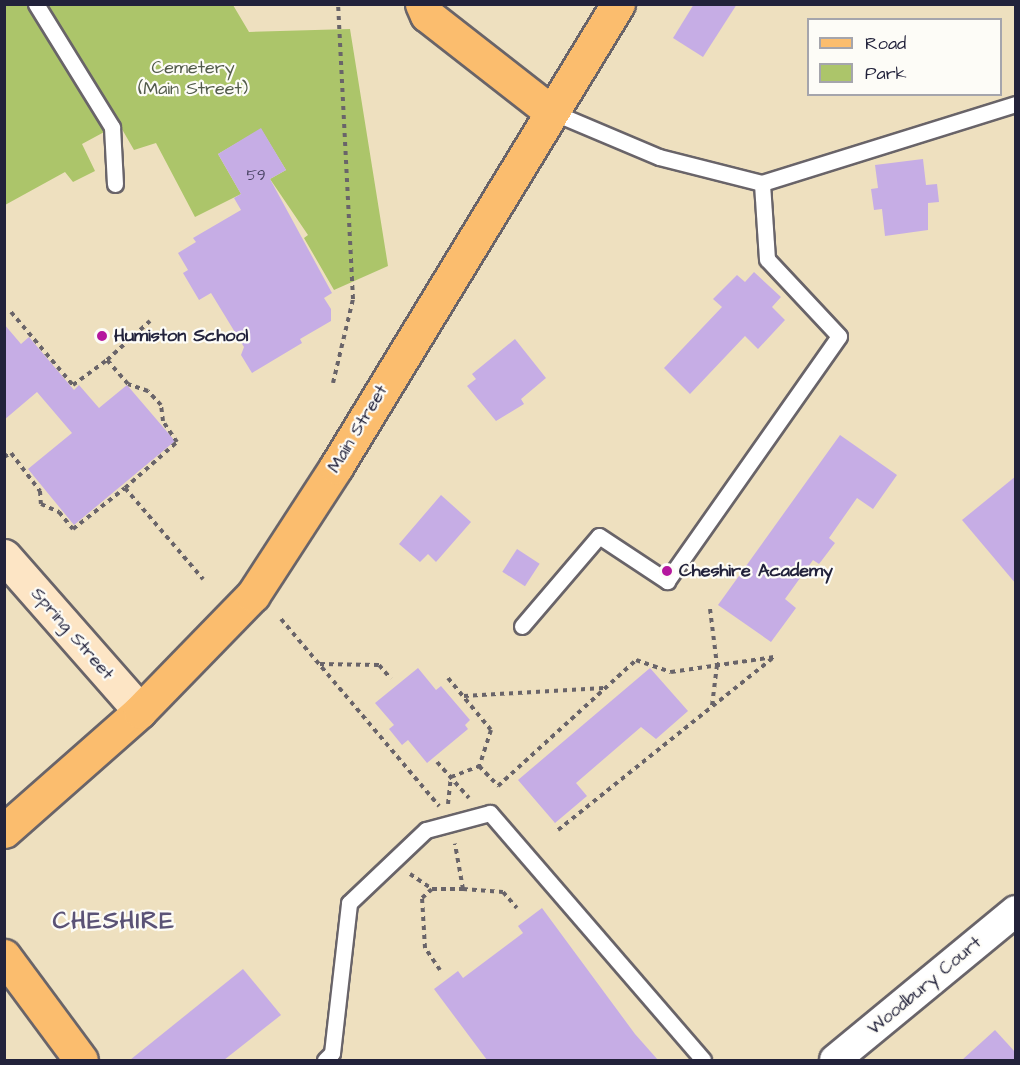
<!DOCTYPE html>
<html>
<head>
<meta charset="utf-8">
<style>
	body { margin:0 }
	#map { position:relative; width:1020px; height:1065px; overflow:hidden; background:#eee0bf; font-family:"Architects Daughter",sans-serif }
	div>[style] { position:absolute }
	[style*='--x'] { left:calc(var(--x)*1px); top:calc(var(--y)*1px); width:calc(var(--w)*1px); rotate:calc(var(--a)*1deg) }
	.green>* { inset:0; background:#acc56a }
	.building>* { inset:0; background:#c6ade5; transform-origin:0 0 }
	.path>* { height:4px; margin-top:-2px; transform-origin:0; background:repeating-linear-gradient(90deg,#696469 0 4.5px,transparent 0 9px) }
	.roads { filter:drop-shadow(2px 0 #696469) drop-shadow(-2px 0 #696469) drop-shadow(0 2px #696469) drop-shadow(0 -2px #696469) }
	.lane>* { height:15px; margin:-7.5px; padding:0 7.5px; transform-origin:7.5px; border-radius:7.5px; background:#fff }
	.street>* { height:30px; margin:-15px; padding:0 15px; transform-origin:15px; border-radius:15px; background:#fff }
	.secondary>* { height:33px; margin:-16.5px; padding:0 16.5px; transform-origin:16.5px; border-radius:16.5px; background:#fde5c5 }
	.primary>* { height:33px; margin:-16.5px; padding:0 16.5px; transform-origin:16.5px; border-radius:16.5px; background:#fbbd6e }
	.highway>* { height:33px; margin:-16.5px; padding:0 16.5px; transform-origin:16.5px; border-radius:16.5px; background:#fbbd6e }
	.dots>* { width:16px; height:16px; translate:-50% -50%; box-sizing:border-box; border:3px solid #fdfcf7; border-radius:50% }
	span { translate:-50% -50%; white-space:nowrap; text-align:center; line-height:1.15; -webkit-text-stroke:4.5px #fdfcf7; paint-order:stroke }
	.number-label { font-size:15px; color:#4b4566 }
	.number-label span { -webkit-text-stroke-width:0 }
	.park-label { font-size:18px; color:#525b4b }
	.poi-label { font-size:18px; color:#22223b; font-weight:700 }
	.left { translate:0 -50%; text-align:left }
	.street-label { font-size:18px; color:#22223b }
	.district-label { font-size:24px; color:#5b5376; font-weight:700; letter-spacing:1.5px }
	.frame { position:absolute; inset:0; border:6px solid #22223b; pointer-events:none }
	.legend { position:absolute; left:807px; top:18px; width:195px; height:78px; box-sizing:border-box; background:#fdfcf7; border:2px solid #a5a5ac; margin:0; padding:8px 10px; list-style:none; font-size:18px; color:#22223b }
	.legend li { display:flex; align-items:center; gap:12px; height:30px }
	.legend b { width:30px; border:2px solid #a5a5ac }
</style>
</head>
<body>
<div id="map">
	<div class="green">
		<i style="clip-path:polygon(5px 5px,233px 5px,249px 32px,350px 29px,388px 266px,334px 290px,304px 238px,308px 235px,270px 179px,286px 170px,261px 129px,218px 154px,241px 194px,195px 217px,156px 143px,134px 150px,119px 124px,82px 144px,95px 171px,73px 182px,65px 172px,5px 205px)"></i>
	</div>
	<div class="building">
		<i style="clip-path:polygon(694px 4px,737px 4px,703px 57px,673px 38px)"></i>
		<i style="clip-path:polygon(261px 128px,286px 170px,270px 179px,332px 293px,324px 298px,331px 309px,331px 321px,300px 339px,302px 343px,252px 373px,241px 355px,244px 347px,211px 293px,199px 300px,183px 273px,188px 270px,178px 253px,196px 242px,193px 238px,241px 210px,234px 198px,241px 194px,218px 154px)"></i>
		<i style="clip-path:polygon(923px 159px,926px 185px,937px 184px,939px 202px,928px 203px,928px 230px,885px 236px,882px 209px,874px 210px,871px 189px,878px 188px,875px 165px)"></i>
		<i style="clip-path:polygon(754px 272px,781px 297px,772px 307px,785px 320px,758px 349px,745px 336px,690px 394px,664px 368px,722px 307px,713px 299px,737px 275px,745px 282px)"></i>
		<i style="clip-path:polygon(4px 324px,21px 344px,29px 337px,74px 390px,79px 385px,99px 408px,127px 385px,175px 441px,74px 525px,28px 469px,72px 433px,37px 392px,4px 420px)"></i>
		<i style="clip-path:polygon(515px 339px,546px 378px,521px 399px,524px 404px,496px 421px,467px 386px,476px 379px,472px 374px)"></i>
		<i style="clip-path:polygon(840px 435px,897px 475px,873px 509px,857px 498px,829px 538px,835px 543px,819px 564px,813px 560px,785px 599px,796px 608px,771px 642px,718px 605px)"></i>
		<i style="clip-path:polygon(1016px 476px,1016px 584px,962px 520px)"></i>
		<i style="clip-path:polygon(441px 495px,471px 522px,436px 562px,428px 554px,420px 562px,399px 544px)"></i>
		<i style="left:517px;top:549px;width:27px;height:27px;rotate:33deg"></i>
		<i style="clip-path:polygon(418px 668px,436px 690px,441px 686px,470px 720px,465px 725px,468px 729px,427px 763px,408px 740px,402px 745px,389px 729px,394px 725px,375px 703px)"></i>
		<i style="clip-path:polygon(650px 668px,688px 711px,656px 739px,641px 727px,576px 783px,587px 796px,555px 823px,518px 780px)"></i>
		<i style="clip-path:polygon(542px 908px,635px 1034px,658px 1060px,487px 1060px,434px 989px,458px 971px,463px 978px,523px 933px,518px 926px)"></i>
		<i style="clip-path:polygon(243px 969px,281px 1015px,224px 1060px,130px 1060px)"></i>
		<i style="clip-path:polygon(995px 1030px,1016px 1053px,1016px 1060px,962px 1060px)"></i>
	</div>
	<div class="path">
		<i style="--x:11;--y:312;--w:96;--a:49.7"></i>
		<i style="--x:73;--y:385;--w:42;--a:-36.3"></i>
		<i style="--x:333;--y:383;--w:86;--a:-76.6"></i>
		<i style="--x:353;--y:299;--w:295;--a:-92.9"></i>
		<i style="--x:4;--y:457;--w:8;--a:-30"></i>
		<i style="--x:11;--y:453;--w:48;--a:52.7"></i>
		<i style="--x:40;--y:491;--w:13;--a:86"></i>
		<i style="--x:41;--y:504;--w:20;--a:24"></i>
		<i style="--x:59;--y:512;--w:22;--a:51"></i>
		<i style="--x:73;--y:529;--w:66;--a:-38.3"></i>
		<i style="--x:125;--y:488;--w:120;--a:49.4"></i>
		<i style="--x:125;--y:488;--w:69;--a:-41.5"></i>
		<i style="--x:177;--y:442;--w:25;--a:-124"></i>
		<i style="--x:163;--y:421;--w:16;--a:-97"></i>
		<i style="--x:161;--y:405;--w:19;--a:-133"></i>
		<i style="--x:148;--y:391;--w:21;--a:-161"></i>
		<i style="--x:128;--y:384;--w:32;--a:-131"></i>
		<i style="--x:107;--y:360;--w:58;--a:-42.2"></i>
		<i style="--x:710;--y:609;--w:56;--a:82.9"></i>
		<i style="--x:717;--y:665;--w:41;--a:97"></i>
		<i style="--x:281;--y:619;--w:245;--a:49.8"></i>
		<i style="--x:320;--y:664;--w:59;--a:1"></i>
		<i style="--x:379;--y:665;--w:18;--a:49"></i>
		<i style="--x:448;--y:678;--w:67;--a:50.4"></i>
		<i style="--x:491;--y:730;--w:38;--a:108"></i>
		<i style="--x:464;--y:696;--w:140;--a:-3.3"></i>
		<i style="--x:437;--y:762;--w:48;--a:48.4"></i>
		<i style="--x:448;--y:804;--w:27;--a:-84"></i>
		<i style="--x:451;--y:777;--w:30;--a:-21"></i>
		<i style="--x:479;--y:766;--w:28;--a:46"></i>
		<i style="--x:498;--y:786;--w:187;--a:-42.4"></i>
		<i style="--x:636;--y:660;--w:37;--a:19"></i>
		<i style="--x:671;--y:672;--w:104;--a:-8.3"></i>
		<i style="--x:558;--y:830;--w:277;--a:-38.7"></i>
		<i style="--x:410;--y:874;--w:27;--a:34"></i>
		<i style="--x:463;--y:889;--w:40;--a:4.3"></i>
		<i style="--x:503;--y:892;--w:21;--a:49"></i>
		<i style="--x:440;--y:970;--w:27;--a:-124"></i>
		<i style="--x:425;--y:948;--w:50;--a:-93.4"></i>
		<i style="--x:422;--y:898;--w:13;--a:-42"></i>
		<i style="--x:432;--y:889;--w:31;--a:0"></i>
		<i style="--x:463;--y:889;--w:46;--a:-100.1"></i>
	</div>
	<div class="roads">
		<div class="lane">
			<i style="--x:36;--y:4;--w:145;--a:58.3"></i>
			<i style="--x:112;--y:127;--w:57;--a:87"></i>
			<i style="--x:550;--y:111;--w:118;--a:22.9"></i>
			<i style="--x:659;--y:157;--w:106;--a:14.2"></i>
			<i style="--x:762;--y:183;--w:266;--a:-17.3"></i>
			<i style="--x:522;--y:626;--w:118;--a:-49.5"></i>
			<i style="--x:599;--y:536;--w:82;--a:33.5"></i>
			<i style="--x:667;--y:581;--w:299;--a:-54.9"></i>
			<i style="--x:839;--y:336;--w:105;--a:-133.1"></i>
			<i style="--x:767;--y:259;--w:76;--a:-93.8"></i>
			<i style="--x:325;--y:1060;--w:10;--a:-45"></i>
			<i style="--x:332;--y:1053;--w:151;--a:-83.5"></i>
			<i style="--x:349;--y:903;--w:106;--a:-43.5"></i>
			<i style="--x:426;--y:830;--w:66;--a:-14.9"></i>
			<i style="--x:490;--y:813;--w:326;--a:49.2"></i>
		</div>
		<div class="street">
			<i style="--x:835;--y:1060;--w:234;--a:-39.5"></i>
		</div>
		<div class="secondary">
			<i style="--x:4;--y:556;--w:206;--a:48.7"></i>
		</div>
		<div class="primary">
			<i style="--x:422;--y:4;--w:12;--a:66"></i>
			<i style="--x:427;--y:15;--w:156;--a:38"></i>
			<i style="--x:4;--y:956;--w:129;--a:53.5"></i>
		</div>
		<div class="highway">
			<i style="--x:4;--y:831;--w:181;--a:-41.4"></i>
			<i style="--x:140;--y:711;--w:162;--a:-45.8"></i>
			<i style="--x:253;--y:595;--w:153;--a:-57"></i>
			<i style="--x:336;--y:467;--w:542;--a:-58.66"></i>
		</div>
	</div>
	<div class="dots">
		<i style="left:102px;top:336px;background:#b5179e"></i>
		<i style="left:667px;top:571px;background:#b5179e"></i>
	</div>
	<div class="number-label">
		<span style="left:256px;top:176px">59</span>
	</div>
	<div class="park-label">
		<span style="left:193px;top:79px">Cemetery<br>(Main Street)</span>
	</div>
	<div class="poi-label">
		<span class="left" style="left:114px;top:336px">Humiston School</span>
		<span class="left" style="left:679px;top:571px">Cheshire Academy</span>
	</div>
	<div class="street-label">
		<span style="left:358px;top:429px;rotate:-59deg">Main Street</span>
		<span style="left:72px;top:634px;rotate:49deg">Spring Street</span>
		<span style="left:925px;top:986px;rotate:-40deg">Woodbury Court</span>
	</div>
	<div class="district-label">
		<span style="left:114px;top:922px">CHESHIRE</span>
	</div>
	<div class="frame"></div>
	<ul class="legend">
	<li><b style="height:8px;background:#fbbd6e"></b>Road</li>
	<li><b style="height:16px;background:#acc56a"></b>Park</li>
	</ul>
</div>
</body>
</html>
